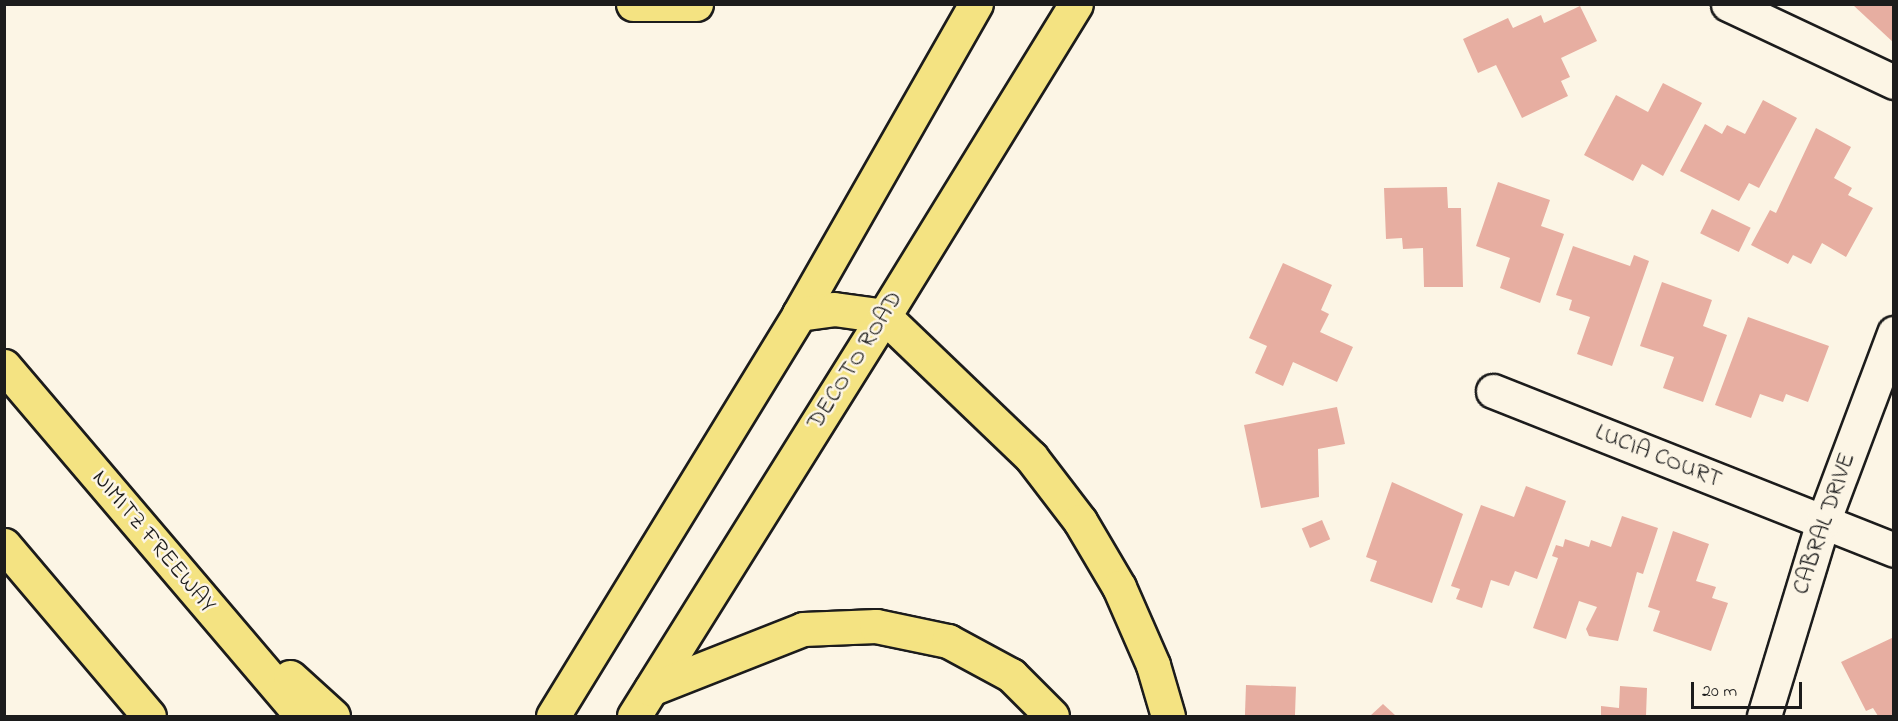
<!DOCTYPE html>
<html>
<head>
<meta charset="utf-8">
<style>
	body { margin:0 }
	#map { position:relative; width:1898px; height:721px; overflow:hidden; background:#fcf5e5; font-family:"Indie Flower",sans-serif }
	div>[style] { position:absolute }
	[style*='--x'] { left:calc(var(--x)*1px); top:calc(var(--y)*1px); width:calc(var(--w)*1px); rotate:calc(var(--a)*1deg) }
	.building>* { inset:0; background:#e7aea1; transform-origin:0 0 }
	.roads { filter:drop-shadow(2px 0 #1c1c1c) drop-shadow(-2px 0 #1c1c1c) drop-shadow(0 2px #1c1c1c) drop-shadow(0 -2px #1c1c1c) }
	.minor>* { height:33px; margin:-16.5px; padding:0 16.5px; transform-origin:16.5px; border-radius:16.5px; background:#fcf5e5 }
	.primary>* { height:33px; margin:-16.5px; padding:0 16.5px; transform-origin:16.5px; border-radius:16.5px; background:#f4e382 }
	.trunk>* { height:33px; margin:-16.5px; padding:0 16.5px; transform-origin:16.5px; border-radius:16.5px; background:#f4e382 }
	.motorway>* { height:33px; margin:-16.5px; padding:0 16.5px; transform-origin:16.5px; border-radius:16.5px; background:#f4e382 }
	span { translate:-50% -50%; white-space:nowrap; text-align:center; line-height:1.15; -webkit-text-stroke:5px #fcf5e5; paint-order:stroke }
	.street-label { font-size:24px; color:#1c1c1c }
	.frame { position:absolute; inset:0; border:6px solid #1c1c1c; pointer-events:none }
	.scale { position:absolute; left:1691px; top:682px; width:111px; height:27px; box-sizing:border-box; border:3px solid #1c1c1c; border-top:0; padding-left:8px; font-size:18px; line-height:21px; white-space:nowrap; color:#1c1c1c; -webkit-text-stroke:4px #fcf5e5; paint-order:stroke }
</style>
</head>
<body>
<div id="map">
	<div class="building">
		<i style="clip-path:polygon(1853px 5px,1894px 5px,1894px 43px)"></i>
		<i style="clip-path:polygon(1580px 6px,1597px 41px,1561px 58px,1570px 77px,1561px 81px,1568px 96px,1522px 118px,1496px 65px,1478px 73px,1463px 39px,1508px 18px,1513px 28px,1541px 15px,1544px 23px)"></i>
		<i style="clip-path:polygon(1663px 83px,1702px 103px,1663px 176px,1642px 164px,1633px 181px,1584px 155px,1616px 95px,1648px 112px)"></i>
		<i style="clip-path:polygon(1763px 100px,1797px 118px,1759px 188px,1749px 183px,1739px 201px,1680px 171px,1705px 124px,1722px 134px,1727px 125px,1745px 134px)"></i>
		<i style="clip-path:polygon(1816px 128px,1851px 147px,1834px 178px,1852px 188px,1848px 195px,1873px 208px,1846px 257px,1822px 243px,1811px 264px,1793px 255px,1788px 264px,1751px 245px,1770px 210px,1776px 213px)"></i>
		<i style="clip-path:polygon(1498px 182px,1550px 200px,1541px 226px,1564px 234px,1540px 303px,1500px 288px,1510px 258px,1476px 246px)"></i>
		<i style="clip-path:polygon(1447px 187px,1448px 208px,1461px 208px,1463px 287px,1424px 287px,1423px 248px,1403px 249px,1402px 238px,1386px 239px,1384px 188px)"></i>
		<i style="left:1712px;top:209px;width:43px;height:27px;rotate:26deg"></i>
		<i style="clip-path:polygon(1573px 246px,1630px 266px,1634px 255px,1649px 261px,1612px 366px,1577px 354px,1590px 317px,1569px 310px,1572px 300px,1556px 295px)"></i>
		<i style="clip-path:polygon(1283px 263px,1332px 285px,1321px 310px,1329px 314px,1320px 332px,1353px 347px,1337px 382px,1293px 362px,1283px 386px,1255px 373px,1267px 346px,1249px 338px)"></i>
		<i style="clip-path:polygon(1662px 282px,1712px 300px,1703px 326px,1727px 335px,1703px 402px,1663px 388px,1674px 357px,1640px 346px)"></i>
		<i style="clip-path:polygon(1748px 317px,1829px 346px,1808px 402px,1786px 394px,1783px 402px,1760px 394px,1751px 418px,1715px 405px)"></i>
		<i style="clip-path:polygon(1337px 407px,1345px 444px,1318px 449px,1319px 497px,1261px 508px,1244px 425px)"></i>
		<i style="clip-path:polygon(1392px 482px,1463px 514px,1432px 603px,1370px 581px,1377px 561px,1366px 557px)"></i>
		<i style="clip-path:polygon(1526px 486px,1566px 501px,1537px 579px,1515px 571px,1509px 586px,1491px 580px,1482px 608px,1456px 599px,1460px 589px,1451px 586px,1481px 505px,1514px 517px)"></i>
		<i style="clip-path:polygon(1622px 516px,1658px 528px,1643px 574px,1637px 572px,1618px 641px,1589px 636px,1586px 629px,1597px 607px,1579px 601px,1566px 639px,1533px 628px,1558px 558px,1552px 556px,1556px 545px,1563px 547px,1565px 539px,1589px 547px,1591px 540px,1611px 547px)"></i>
		<i style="left:1322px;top:520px;width:21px;height:22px;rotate:67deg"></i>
		<i style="clip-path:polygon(1673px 531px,1709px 544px,1696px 581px,1716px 587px,1712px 598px,1728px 603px,1711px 651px,1653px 631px,1660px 611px,1648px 607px)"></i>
		<i style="clip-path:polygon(1894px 637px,1894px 716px,1878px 716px,1873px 708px,1866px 711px,1841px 662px)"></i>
		<i style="left:1246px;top:685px;width:50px;height:31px;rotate:2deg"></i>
		<i style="clip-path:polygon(1620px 686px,1647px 688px,1646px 716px,1601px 716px,1601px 706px,1619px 708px)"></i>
		<i style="clip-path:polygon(1383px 704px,1396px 716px,1370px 716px)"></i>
	</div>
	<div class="roads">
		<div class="minor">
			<i style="--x:1728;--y:4;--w:183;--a:25.2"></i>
			<i style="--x:1493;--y:391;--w:431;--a:21.6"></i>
			<i style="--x:1764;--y:716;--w:203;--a:-73.1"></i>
			<i style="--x:1823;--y:522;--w:202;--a:-69.4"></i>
		</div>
		<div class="primary">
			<i style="--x:799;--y:314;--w:357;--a:-60.3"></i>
			<i style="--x:884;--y:316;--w:366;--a:-58.4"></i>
		</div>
		<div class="trunk">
			<i style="--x:553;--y:716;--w:471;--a:-58.5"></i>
			<i style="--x:634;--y:716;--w:472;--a:-58"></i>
		</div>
		<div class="motorway">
			<i style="--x:633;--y:4;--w:63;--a:0"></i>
			<i style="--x:799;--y:314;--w:35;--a:-8"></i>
			<i style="--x:834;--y:309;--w:50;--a:8"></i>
			<i style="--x:884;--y:316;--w:204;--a:43.8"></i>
			<i style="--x:1031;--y:457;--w:81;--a:52.6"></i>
			<i style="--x:1080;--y:521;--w:77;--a:59.4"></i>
			<i style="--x:1119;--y:587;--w:85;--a:66.4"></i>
			<i style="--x:1153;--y:665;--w:53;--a:73.6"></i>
			<i style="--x:4;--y:366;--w:460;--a:49.6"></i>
			<i style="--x:4;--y:545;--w:224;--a:49.7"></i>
			<i style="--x:290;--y:677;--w:58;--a:42.2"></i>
			<i style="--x:651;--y:689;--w:163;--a:-21.5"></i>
			<i style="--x:803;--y:629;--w:73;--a:-2.4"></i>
			<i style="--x:876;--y:626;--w:74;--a:11.8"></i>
			<i style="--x:948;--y:641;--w:72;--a:28.4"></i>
			<i style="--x:1011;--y:675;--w:58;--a:45"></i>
		</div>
	</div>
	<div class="street-label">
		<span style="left:856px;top:361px;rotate:-58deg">DECOTO ROAD</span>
		<span style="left:1658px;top:457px;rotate:22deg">LUCIA COURT</span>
		<span style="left:1825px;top:524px;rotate:-71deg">CABRAL DRIVE</span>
		<span style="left:153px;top:542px;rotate:50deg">NIMITZ FREEWAY</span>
	</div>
	<div class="frame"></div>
	<div class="scale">20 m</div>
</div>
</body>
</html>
